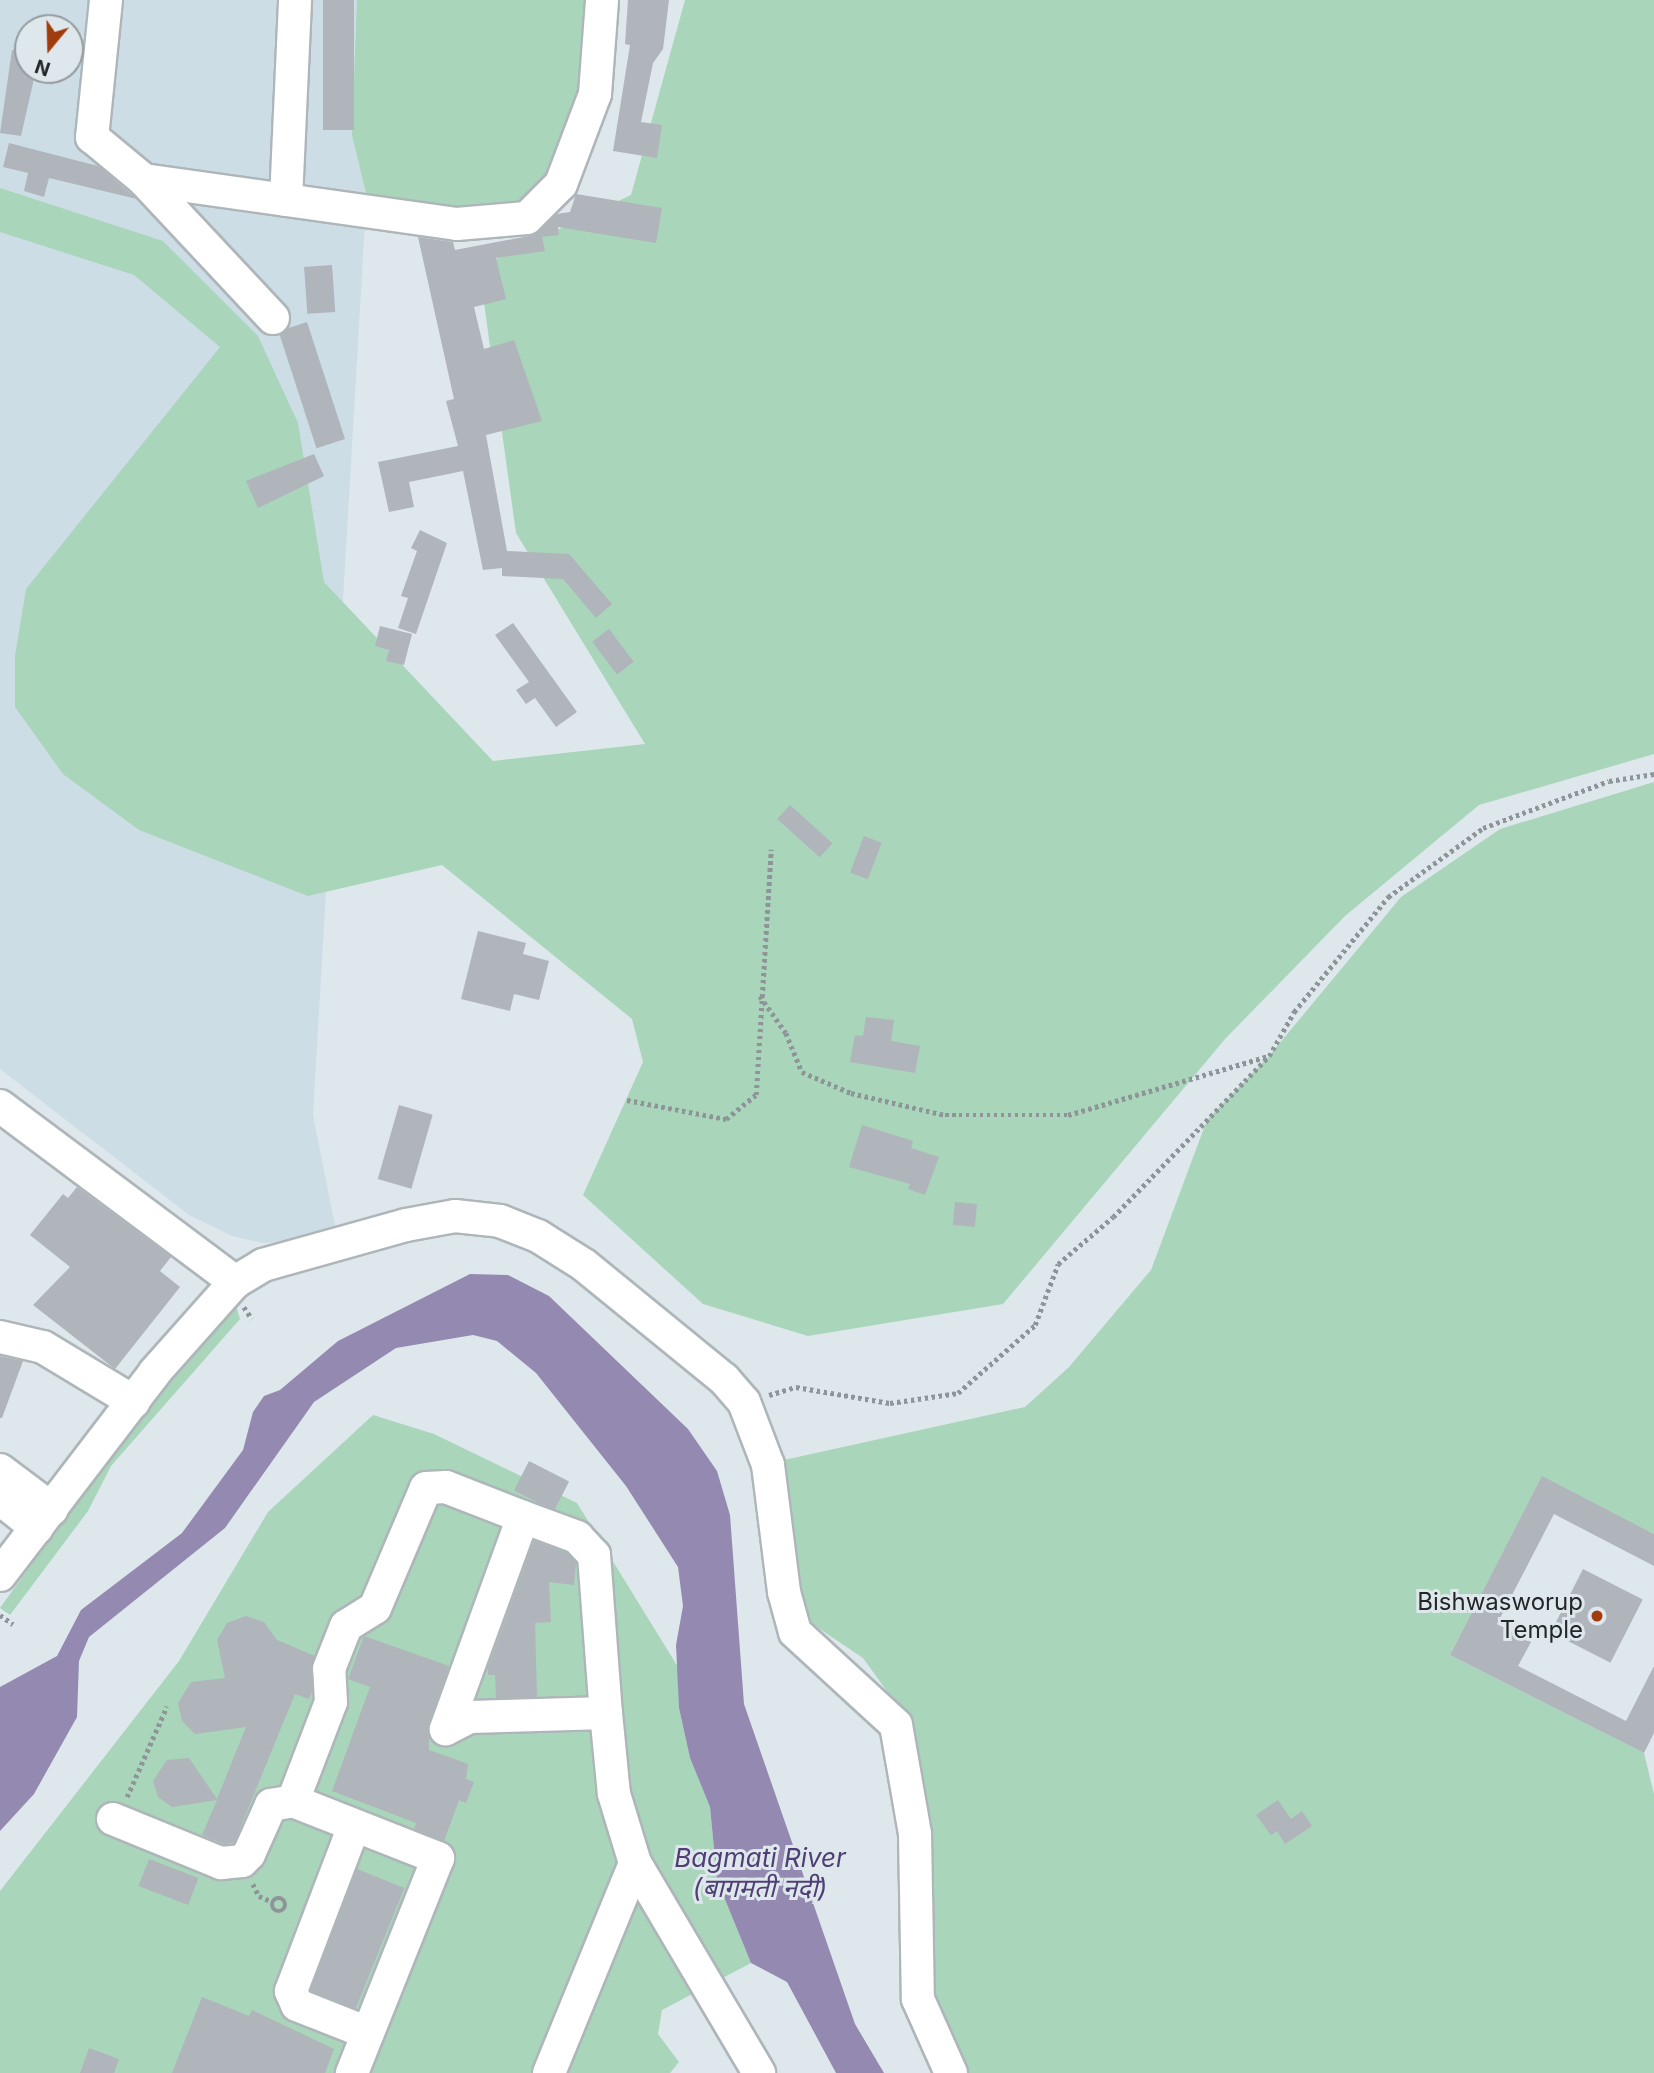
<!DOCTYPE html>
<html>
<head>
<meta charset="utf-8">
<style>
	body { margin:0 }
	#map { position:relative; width:1654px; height:2073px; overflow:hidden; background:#dee8ec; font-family:Inter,"Noto Sans Devanagari",sans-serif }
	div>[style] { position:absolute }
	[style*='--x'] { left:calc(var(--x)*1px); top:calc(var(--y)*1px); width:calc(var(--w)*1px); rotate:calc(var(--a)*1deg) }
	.built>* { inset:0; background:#cddde5 }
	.green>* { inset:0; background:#a9d5ba }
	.water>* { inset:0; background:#9489b1 }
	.building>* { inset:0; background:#b0b4bb; transform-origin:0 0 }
	.path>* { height:4.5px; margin-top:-2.25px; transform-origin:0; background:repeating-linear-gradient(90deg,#8e9599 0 3.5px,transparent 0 7px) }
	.path>.ring { margin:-2.25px; padding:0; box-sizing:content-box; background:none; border:4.5px solid #8e9599; border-radius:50% }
	.roads { filter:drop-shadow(2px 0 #aeb6ba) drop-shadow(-2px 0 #aeb6ba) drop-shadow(0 2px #aeb6ba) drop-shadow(0 -2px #aeb6ba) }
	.minor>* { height:32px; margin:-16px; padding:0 16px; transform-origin:16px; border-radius:16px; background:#fff }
	.dots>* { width:19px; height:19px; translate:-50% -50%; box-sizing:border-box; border:4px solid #dee8ec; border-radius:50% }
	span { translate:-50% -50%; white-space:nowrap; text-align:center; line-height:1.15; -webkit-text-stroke:6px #dee8ec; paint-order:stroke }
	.poi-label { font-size:24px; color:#242729 }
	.right { translate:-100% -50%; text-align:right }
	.water-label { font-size:26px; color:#503f75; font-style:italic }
	.north { position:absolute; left:14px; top:14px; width:70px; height:70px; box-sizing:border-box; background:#dee8ec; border:2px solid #949b9e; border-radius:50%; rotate:199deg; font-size:19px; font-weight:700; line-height:28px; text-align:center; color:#242729 }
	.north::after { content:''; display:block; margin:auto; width:24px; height:32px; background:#a13d0c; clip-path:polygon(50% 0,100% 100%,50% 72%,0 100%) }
</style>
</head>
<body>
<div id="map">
	<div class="built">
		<i style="clip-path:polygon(evenodd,0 0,378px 0,313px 1115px,335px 1225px,299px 1241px,263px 1243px,232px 1236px,189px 1215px,0 1069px,0 0,28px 28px,70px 28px,70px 70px,28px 70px,28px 28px)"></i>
	</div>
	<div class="green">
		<i style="clip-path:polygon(357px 0,586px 0,577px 107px,545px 189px,519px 207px,454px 210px,366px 193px,352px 135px)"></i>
		<i style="clip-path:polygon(685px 0,1654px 0,1654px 754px,1479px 805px,1345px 916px,1225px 1039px,1003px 1304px,808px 1336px,703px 1304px,583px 1195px,643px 1062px,632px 1019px,442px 865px,308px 896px,139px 830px,63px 774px,15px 707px,15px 656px,26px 589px,220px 347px,134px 275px,0 232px,0 188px,163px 241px,258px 336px,298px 423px,324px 582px,493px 761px,645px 744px,516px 533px,479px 267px,631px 195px)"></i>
		<i style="clip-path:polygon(1654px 782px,1654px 1534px,1542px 1477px,1450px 1655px,1644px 1753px,1654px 1794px,1654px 2073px,968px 2073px,931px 1997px,907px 1719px,863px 1658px,805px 1619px,789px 1533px,784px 1460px,1025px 1407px,1069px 1367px,1151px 1270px,1207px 1120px,1269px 1056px,1401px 897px,1500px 829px)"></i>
		<i style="clip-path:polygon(236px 1306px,240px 1319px,111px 1466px,88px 1511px,10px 1615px,0 1608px,102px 1466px,196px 1341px)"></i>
		<i style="clip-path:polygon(373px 1415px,434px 1434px,577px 1503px,678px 1667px,679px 1708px,690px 1758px,710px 1807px,717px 1880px,751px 1963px,662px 2010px,658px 2034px,679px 2062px,670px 2073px,0 2073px,0 1891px,179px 1661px,268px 1512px)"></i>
	</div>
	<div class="water">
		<i style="clip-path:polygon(470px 1274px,508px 1275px,549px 1296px,688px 1429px,717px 1471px,730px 1515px,744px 1704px,855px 2024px,884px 2073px,836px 2073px,787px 1982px,751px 1963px,717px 1880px,710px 1807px,690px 1758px,679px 1708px,676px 1645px,683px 1606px,678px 1567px,626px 1486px,536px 1373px,497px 1341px,473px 1335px,396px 1348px,314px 1402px,225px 1528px,89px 1637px,79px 1661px,77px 1717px,34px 1794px,0 1831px,0 1687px,57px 1656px,81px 1610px,182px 1533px,243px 1450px,253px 1412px,264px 1396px,280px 1390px,338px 1341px)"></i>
	</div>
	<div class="building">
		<i style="left:323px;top:0;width:31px;height:130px"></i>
		<i style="clip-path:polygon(628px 0,669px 0,663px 49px,653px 63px,641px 122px,662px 125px,657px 158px,613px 151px,630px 45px,625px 44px)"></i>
		<i style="clip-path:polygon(12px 50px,28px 53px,28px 70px,36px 70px,21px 136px,0 133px)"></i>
		<i style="clip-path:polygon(9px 143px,98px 166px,137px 199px,49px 178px,44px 197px,24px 191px,28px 173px,3px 167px)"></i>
		<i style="clip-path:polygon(576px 194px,662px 208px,656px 243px,558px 227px,559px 235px,542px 237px,545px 251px,496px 258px,506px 299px,474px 307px,484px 349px,514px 340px,542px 421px,486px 435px,507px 551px,569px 554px,612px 604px,596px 618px,563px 579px,502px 576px,502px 568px,483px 570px,463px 471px,409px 482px,414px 507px,389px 512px,378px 462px,458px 446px,446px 401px,454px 399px,418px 237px,453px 242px,455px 250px,529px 236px,557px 214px,570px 212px)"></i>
		<i style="left:332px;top:265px;width:47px;height:28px;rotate:86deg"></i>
		<i style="left:307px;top:322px;width:123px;height:30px;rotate:72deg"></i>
		<i style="clip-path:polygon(314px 454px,324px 476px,258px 508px,246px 481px)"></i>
		<i style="clip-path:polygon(420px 530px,447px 543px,416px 634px,398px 628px,408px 598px,401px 596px,417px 551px,411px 548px)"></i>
		<i style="clip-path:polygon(513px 623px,577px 712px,556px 727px,535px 698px,526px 704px,516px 690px,529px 682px,495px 635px)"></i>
		<i style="clip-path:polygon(380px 626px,412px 634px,404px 665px,386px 661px,389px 650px,375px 646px)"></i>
		<i style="left:609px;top:629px;width:41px;height:21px;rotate:53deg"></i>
		<i style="left:790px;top:805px;width:57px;height:19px;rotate:42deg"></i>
		<i style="left:864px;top:836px;width:19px;height:39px;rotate:21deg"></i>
		<i style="clip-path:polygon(478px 931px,526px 943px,523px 954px,549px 961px,539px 1000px,514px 994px,510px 1011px,461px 999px)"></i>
		<i style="clip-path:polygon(866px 1017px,894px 1020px,891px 1041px,920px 1046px,915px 1073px,850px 1062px,855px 1035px,863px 1036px)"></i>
		<i style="left:399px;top:1105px;width:35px;height:77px;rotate:16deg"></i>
		<i style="clip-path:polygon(862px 1125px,913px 1141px,911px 1148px,939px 1157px,925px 1195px,908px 1189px,910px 1184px,849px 1167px)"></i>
		<i style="clip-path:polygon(77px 1187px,171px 1257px,160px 1271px,180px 1287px,115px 1369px,33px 1305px,70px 1267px,30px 1235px,63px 1194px,68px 1198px)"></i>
		<i style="left:955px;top:1202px;width:22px;height:23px;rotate:5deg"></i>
		<i style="clip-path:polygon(0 1356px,23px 1361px,2px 1418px,0 1418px)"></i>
		<i style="left:529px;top:1461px;width:45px;height:33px;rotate:27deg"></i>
		<i style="clip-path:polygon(1542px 1476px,1654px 1534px,1654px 1566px,1554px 1514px,1497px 1624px,1531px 1642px,1518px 1666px,1626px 1721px,1654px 1666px,1654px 1733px,1644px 1753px,1450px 1655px)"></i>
		<i style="clip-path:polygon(534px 1541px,567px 1553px,576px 1563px,574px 1585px,549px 1582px,551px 1622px,535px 1623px,537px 1697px,496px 1698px,495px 1675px,488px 1675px,488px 1668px)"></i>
		<i style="left:1583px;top:1569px;width:67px;height:71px;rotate:27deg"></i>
		<i style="clip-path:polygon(246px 1616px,264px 1622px,277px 1640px,315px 1656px,312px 1692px,309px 1699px,295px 1694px,234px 1843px,224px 1844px,202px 1835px,217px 1800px,172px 1807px,158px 1797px,153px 1781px,167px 1760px,189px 1758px,217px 1799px,246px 1727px,195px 1734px,182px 1721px,178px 1703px,191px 1682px,225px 1678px,217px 1640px,227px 1623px)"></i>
		<i style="clip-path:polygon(364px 1636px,449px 1666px,429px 1723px,429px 1750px,468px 1764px,466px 1779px,474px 1782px,466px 1803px,459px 1800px,444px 1841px,414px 1829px,416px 1823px,332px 1791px,370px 1687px,348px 1679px)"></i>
		<i style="clip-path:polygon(1278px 1800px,1291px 1819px,1302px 1811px,1312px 1826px,1285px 1844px,1277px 1831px,1271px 1835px,1256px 1815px)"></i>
		<i style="left:149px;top:1859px;width:53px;height:29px;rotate:21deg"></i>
		<i style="left:357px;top:1869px;width:51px;height:130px;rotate:22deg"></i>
		<i style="clip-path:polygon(202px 1997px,249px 2016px,252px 2010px,334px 2049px,325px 2073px,172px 2073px)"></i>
		<i style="clip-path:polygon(89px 2048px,119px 2059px,114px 2073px,80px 2073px)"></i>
	</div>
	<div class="path">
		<i style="--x:760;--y:996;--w:45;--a:54.9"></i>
		<i style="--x:786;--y:1033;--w:42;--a:67.7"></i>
		<i style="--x:802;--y:1072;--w:53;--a:23.2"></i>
		<i style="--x:851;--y:1093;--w:97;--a:13.2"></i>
		<i style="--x:945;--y:1115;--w:123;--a:0"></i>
		<i style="--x:1068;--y:1115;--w:209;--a:-16.4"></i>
		<i style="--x:627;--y:1100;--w:101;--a:10.9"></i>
		<i style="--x:726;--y:1119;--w:38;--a:-39"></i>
		<i style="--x:756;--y:1095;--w:246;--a:-86.5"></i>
		<i style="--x:244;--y:1307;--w:14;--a:56"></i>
		<i style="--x:769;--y:1395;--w:28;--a:-17"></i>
		<i style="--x:796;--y:1387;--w:95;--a:9.7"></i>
		<i style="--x:890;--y:1403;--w:69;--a:-8.4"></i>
		<i style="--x:958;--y:1393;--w:103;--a:-41.4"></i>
		<i style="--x:1035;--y:1325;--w:65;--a:-69.3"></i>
		<i style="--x:1058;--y:1264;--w:72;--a:-40.5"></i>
		<i style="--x:1113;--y:1217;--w:224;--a:-45.9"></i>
		<i style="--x:1269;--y:1056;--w:51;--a:-60.4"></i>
		<i style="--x:1294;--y:1012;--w:149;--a:-50.7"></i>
		<i style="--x:1388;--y:897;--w:117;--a:-36"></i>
		<i style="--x:1483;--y:828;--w:134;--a:-20.5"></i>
		<i style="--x:1609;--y:781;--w:46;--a:-8.8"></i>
		<i style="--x:0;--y:1615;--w:16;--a:35"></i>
		<i style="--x:127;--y:1797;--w:99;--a:-66.3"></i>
		<i style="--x:253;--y:1884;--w:13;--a:63"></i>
		<i style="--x:259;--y:1896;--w:15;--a:23"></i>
		<i class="ring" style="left:272px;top:1898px;width:9.5px;height:9.5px"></i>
	</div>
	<div class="roads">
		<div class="minor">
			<i style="--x:106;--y:0;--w:138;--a:95.8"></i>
			<i style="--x:92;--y:137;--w:67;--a:39.6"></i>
			<i style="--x:286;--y:200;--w:200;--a:-87.4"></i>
			<i style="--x:273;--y:318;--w:189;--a:-133.1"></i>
			<i style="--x:144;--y:180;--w:316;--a:8"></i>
			<i style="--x:457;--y:224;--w:70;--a:-4.9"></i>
			<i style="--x:527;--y:218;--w:48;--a:-45"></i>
			<i style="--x:561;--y:184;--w:96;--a:-69.3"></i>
			<i style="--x:595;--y:94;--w:94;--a:-85.7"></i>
			<i style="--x:0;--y:1106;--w:294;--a:36.8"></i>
			<i style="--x:235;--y:1282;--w:33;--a:-31"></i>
			<i style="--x:263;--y:1265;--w:148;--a:-15.6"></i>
			<i style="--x:406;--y:1225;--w:50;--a:-10.4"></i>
			<i style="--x:455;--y:1216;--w:45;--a:6.3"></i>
			<i style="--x:500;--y:1221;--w:41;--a:21.5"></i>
			<i style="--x:538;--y:1236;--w:54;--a:32.2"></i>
			<i style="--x:584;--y:1265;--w:181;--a:39.2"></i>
			<i style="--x:724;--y:1379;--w:30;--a:49"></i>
			<i style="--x:744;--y:1402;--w:67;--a:69.1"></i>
			<i style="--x:768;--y:1465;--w:128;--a:82.8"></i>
			<i style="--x:784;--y:1592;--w:41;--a:74.6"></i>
			<i style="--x:795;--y:1632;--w:137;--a:42.6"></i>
			<i style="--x:896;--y:1725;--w:111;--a:80.1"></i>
			<i style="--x:915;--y:1834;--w:165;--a:89"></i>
			<i style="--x:918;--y:1999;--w:81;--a:66"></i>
			<i style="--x:0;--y:1337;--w:44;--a:13.1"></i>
			<i style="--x:43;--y:1347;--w:106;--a:31.1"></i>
			<i style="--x:0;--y:1470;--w:65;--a:36.9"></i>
			<i style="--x:0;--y:1499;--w:47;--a:38.1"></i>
			<i style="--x:523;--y:1517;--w:58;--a:20.3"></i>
			<i style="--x:577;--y:1537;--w:25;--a:47"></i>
			<i style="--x:594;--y:1555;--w:158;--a:85.7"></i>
			<i style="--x:0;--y:1575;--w:255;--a:-52.6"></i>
			<i style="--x:155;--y:1372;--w:120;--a:-48.4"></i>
			<i style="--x:293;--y:1801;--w:156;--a:21.5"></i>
			<i style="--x:438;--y:1858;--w:232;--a:111.8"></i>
			<i style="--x:113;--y:1819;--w:117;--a:22.2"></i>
			<i style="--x:221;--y:1863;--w:21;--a:-5"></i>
			<i style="--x:242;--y:1861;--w:10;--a:-45"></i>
			<i style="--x:249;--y:1854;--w:54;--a:-65.8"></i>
			<i style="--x:271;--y:1805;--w:22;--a:-10"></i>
			<i style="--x:293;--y:1801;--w:106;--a:-69"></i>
			<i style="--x:331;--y:1702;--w:33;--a:-93"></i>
			<i style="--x:329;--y:1669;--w:46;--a:-68.4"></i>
			<i style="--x:346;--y:1626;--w:34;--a:-32"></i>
			<i style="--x:375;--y:1608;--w:130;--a:-67"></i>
			<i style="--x:426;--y:1488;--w:20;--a:-3"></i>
			<i style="--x:446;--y:1487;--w:83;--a:21.3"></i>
			<i style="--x:523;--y:1517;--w:226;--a:110"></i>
			<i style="--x:446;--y:1729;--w:27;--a:-27"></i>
			<i style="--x:470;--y:1717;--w:136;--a:-1.7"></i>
			<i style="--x:606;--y:1713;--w:81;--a:84.4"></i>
			<i style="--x:614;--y:1794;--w:72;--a:73.1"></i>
			<i style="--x:635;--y:1863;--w:244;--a:59.4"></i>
			<i style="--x:354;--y:1826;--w:177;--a:110.9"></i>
			<i style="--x:291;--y:1991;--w:15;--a:67"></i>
			<i style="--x:297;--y:2005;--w:76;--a:21.5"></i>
			<i style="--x:549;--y:2073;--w:227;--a:-67.7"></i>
		</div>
	</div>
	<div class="dots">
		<i style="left:1597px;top:1616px;background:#a13d0c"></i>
	</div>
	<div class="poi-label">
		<span class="right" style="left:1583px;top:1616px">Bishwasworup<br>Temple</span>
	</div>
	<div class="water-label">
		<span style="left:760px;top:1873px">Bagmati River<br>(बागमती नदी)</span>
	</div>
	<div class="north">N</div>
</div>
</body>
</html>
